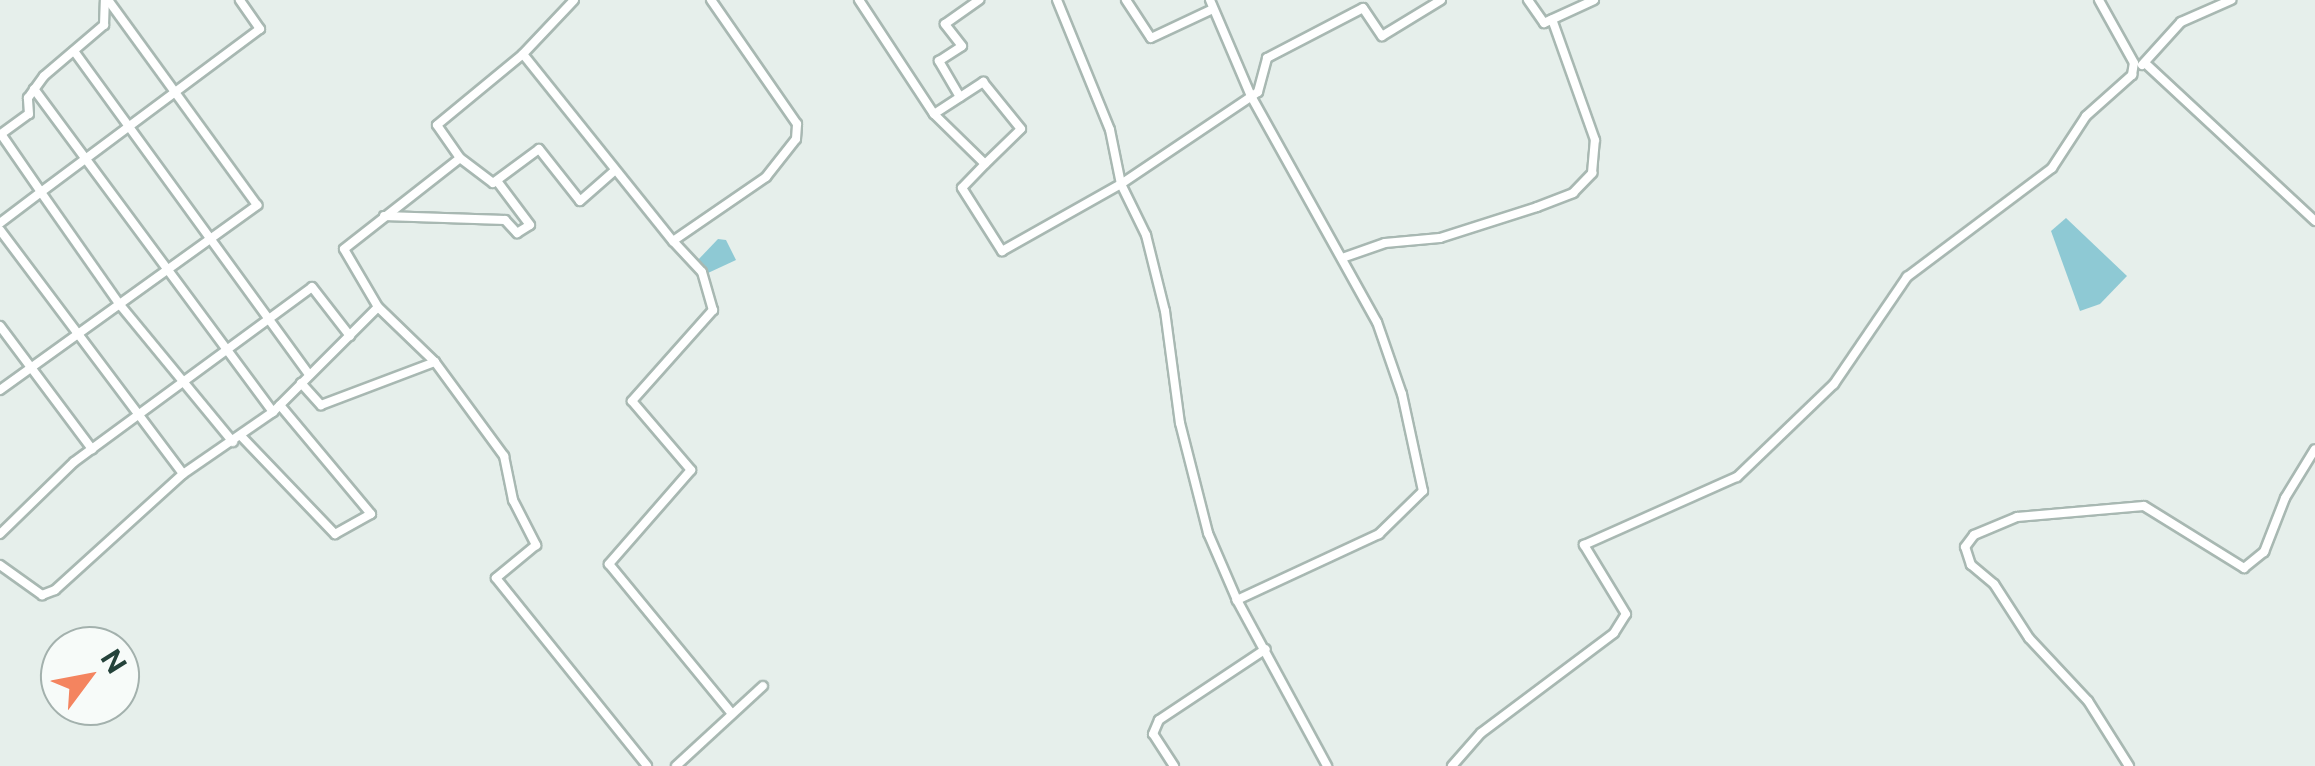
<!DOCTYPE html>
<html>
<head>
<meta charset="utf-8">
<style>
	body { margin:0 }
	#map { position:relative; width:2315px; height:766px; overflow:hidden; background:#e6efeb; font-family:"Public Sans",sans-serif }
	div>[style] { position:absolute }
	[style*='--x'] { left:calc(var(--x)*1px); top:calc(var(--y)*1px); width:calc(var(--w)*1px); rotate:calc(var(--a)*1deg) }
	.water>* { inset:0; background:#8ec9d4 }
	.roads { filter:drop-shadow(2px 0 #a8b8b2) drop-shadow(-2px 0 #a8b8b2) drop-shadow(0 2px #a8b8b2) drop-shadow(0 -2px #a8b8b2) }
	.street>* { height:8px; margin:-4px; padding:0 4px; transform-origin:4px; border-radius:4px; background:#fff }
	span { translate:-50% -50%; white-space:nowrap; text-align:center; line-height:1.15; -webkit-text-stroke:9px #f7fbf9; paint-order:stroke }
	.north { position:absolute; left:40px; top:626px; width:100px; height:100px; box-sizing:border-box; background:#f7fbf9; border:2px solid #a3b1ad; border-radius:50%; rotate:58deg; font-size:28px; font-weight:700; line-height:40px; text-align:center; color:#24423a }
	.north::after { content:''; display:block; margin:auto; width:35px; height:45px; background:#f4845f; clip-path:polygon(50% 0,100% 100%,50% 72%,0 100%) }
</style>
</head>
<body>
<div id="map">
	<div class="water">
		<i style="clip-path:polygon(2066px 218px,2127px 276px,2100px 304px,2080px 311px,2051px 231px)"></i>
		<i style="clip-path:polygon(718px 239px,726px 240px,736px 260px,708px 273px,697px 261px)"></i>
	</div>
	<div class="roads">
		<div class="street">
			<i style="--x:859;--y:0;--w:136;--a:56.7"></i>
			<i style="--x:934;--y:114;--w:71;--a:44.4"></i>
			<i style="--x:985;--y:164;--w:33;--a:134"></i>
			<i style="--x:962;--y:188;--w:75;--a:57.6"></i>
			<i style="--x:1002;--y:251;--w:137;--a:-29.4"></i>
			<i style="--x:1121;--y:184;--w:57;--a:63.9"></i>
			<i style="--x:1146;--y:235;--w:78;--a:76"></i>
			<i style="--x:1165;--y:311;--w:113;--a:82.4"></i>
			<i style="--x:1180;--y:423;--w:114;--a:75.7"></i>
			<i style="--x:1208;--y:533;--w:73;--a:66.6"></i>
			<i style="--x:1237;--y:600;--w:189;--a:61.5"></i>
			<i style="--x:1057;--y:0;--w:140;--a:67.8"></i>
			<i style="--x:1110;--y:130;--w:55;--a:78.5"></i>
			<i style="--x:1121;--y:184;--w:165;--a:-33.9"></i>
			<i style="--x:1258;--y:92;--w:35;--a:-75"></i>
			<i style="--x:1267;--y:58;--w:108;--a:-27.5"></i>
			<i style="--x:1363;--y:8;--w:34;--a:56"></i>
			<i style="--x:1382;--y:36;--w:69;--a:-31.4"></i>
			<i style="--x:1126;--y:0;--w:45;--a:56.7"></i>
			<i style="--x:1151;--y:38;--w:68;--a:-25.1"></i>
			<i style="--x:1210;--y:0;--w:104;--a:66.9"></i>
			<i style="--x:1251;--y:96;--w:259;--a:60.9"></i>
			<i style="--x:1377;--y:322;--w:76;--a:70.9"></i>
			<i style="--x:1402;--y:394;--w:99;--a:77.8"></i>
			<i style="--x:1423;--y:491;--w:62;--a:135.7"></i>
			<i style="--x:1379;--y:534;--w:157;--a:155.1"></i>
			<i style="--x:1528;--y:0;--w:28;--a:55"></i>
			<i style="--x:1544;--y:23;--w:55;--a:-24.7"></i>
			<i style="--x:74;--y:51;--w:400;--a:54"></i>
			<i style="--x:523;--y:54;--w:240;--a:51.3"></i>
			<i style="--x:673;--y:241;--w:113;--a:-34.5"></i>
			<i style="--x:766;--y:177;--w:48;--a:-51.7"></i>
			<i style="--x:796;--y:139;--w:15;--a:-86"></i>
			<i style="--x:797;--y:124;--w:151;--a:-124.7"></i>
			<i style="--x:2145;--y:63;--w:232;--a:42.9"></i>
			<i style="--x:2142;--y:65;--w:58;--a:-47.8"></i>
			<i style="--x:2181;--y:22;--w:55;--a:-23.7"></i>
			<i style="--x:34;--y:89;--w:402;--a:53.5"></i>
			<i style="--x:960;--y:97;--w:42;--a:-120.3"></i>
			<i style="--x:939;--y:61;--w:27;--a:-33"></i>
			<i style="--x:962;--y:46;--w:28;--a:-128"></i>
			<i style="--x:945;--y:24;--w:42;--a:-35.2"></i>
			<i style="--x:934;--y:114;--w:59;--a:-33.1"></i>
			<i style="--x:983;--y:82;--w:60;--a:51"></i>
			<i style="--x:1021;--y:129;--w:50;--a:135.8"></i>
			<i style="--x:460;--y:158;--w:41;--a:37.1"></i>
			<i style="--x:493;--y:183;--w:57;--a:-36.5"></i>
			<i style="--x:539;--y:149;--w:66;--a:51.7"></i>
			<i style="--x:580;--y:201;--w:44;--a:-41.3"></i>
			<i style="--x:384;--y:216;--w:121;--a:1.9"></i>
			<i style="--x:505;--y:220;--w:18;--a:47"></i>
			<i style="--x:517;--y:233;--w:15;--a:-32"></i>
			<i style="--x:530;--y:225;--w:55;--a:-126.9"></i>
			<i style="--x:0;--y:223;--w:51;--a:-37.1"></i>
			<i style="--x:41;--y:192;--w:70;--a:-124.6"></i>
			<i style="--x:1;--y:134;--w:34;--a:-36"></i>
			<i style="--x:29;--y:114;--w:16;--a:-94"></i>
			<i style="--x:28;--y:98;--w:27;--a:-54"></i>
			<i style="--x:44;--y:76;--w:79;--a:-40.4"></i>
			<i style="--x:104;--y:25;--w:25;--a:-88"></i>
			<i style="--x:0;--y:230;--w:305;--a:53.1"></i>
			<i style="--x:673;--y:241;--w:42;--a:46.9"></i>
			<i style="--x:702;--y:272;--w:40;--a:74"></i>
			<i style="--x:713;--y:310;--w:122;--a:131.7"></i>
			<i style="--x:632;--y:401;--w:91;--a:49.5"></i>
			<i style="--x:691;--y:470;--w:125;--a:131.1"></i>
			<i style="--x:609;--y:564;--w:194;--a:50.6"></i>
			<i style="--x:1345;--y:257;--w:42;--a:-19.3"></i>
			<i style="--x:1385;--y:243;--w:55;--a:-5.2"></i>
			<i style="--x:1440;--y:238;--w:102;--a:-17.7"></i>
			<i style="--x:1537;--y:207;--w:39;--a:-21"></i>
			<i style="--x:1573;--y:193;--w:28;--a:-46"></i>
			<i style="--x:1592;--y:173;--w:33;--a:-85"></i>
			<i style="--x:1595;--y:140;--w:128;--a:-109.6"></i>
			<i style="--x:378;--y:307;--w:79;--a:44"></i>
			<i style="--x:435;--y:362;--w:117;--a:53.7"></i>
			<i style="--x:504;--y:456;--w:45;--a:78.4"></i>
			<i style="--x:513;--y:500;--w:51;--a:62.9"></i>
			<i style="--x:536;--y:545;--w:52;--a:140.5"></i>
			<i style="--x:496;--y:578;--w:241;--a:51.2"></i>
			<i style="--x:0;--y:326;--w:154;--a:53.2"></i>
			<i style="--x:301;--y:383;--w:30;--a:48"></i>
			<i style="--x:321;--y:405;--w:122;--a:-20.7"></i>
			<i style="--x:0;--y:390;--w:317;--a:-35.7"></i>
			<i style="--x:257;--y:205;--w:253;--a:-126"></i>
			<i style="--x:241;--y:436;--w:136;--a:46.2"></i>
			<i style="--x:335;--y:534;--w:41;--a:-29.1"></i>
			<i style="--x:371;--y:514;--w:142;--a:-129.9"></i>
			<i style="--x:233;--y:442;--w:178;--a:-129.5"></i>
			<i style="--x:120;--y:305;--w:138;--a:-125"></i>
			<i style="--x:41;--y:192;--w:273;--a:-36.7"></i>
			<i style="--x:260;--y:29;--w:35;--a:-125"></i>
			<i style="--x:0;--y:534;--w:103;--a:-44.2"></i>
			<i style="--x:74;--y:462;--w:295;--a:-36.3"></i>
			<i style="--x:312;--y:287;--w:62;--a:52.2"></i>
			<i style="--x:0;--y:565;--w:52;--a:35.5"></i>
			<i style="--x:42;--y:595;--w:14;--a:-21"></i>
			<i style="--x:55;--y:590;--w:173;--a:-42.2"></i>
			<i style="--x:183;--y:474;--w:109;--a:-34.6"></i>
			<i style="--x:273;--y:412;--w:148;--a:-45"></i>
			<i style="--x:378;--y:307;--w:67;--a:-120.4"></i>
			<i style="--x:344;--y:249;--w:147;--a:-38.1"></i>
			<i style="--x:460;--y:158;--w:40;--a:-124.9"></i>
			<i style="--x:437;--y:125;--w:112;--a:-39.5"></i>
			<i style="--x:523;--y:54;--w:74;--a:-46.6"></i>
			<i style="--x:676;--y:766;--w:118;--a:-42.6"></i>
			<i style="--x:1174;--y:766;--w:38;--a:-123"></i>
			<i style="--x:1153;--y:734;--w:15;--a:-67"></i>
			<i style="--x:1159;--y:720;--w:128;--a:-33.6"></i>
			<i style="--x:1452;--y:766;--w:44;--a:-48.7"></i>
			<i style="--x:1481;--y:733;--w:166;--a:-36.9"></i>
			<i style="--x:1614;--y:633;--w:22;--a:-58"></i>
			<i style="--x:1626;--y:614;--w:81;--a:-121.3"></i>
			<i style="--x:1584;--y:545;--w:167;--a:-24"></i>
			<i style="--x:1737;--y:477;--w:134;--a:-43.8"></i>
			<i style="--x:1834;--y:384;--w:130;--a:-55.7"></i>
			<i style="--x:1907;--y:277;--w:181;--a:-36.9"></i>
			<i style="--x:2052;--y:168;--w:62;--a:-56.8"></i>
			<i style="--x:2086;--y:116;--w:62;--a:-41.7"></i>
			<i style="--x:2132;--y:75;--w:12;--a:-81"></i>
			<i style="--x:2134;--y:63;--w:72;--a:-119.1"></i>
			<i style="--x:2129;--y:766;--w:77;--a:-122.2"></i>
			<i style="--x:2088;--y:701;--w:86;--a:-133.1"></i>
			<i style="--x:2029;--y:638;--w:64;--a:-122.9"></i>
			<i style="--x:1994;--y:584;--w:30;--a:-140"></i>
			<i style="--x:1971;--y:565;--w:19;--a:-108"></i>
			<i style="--x:1965;--y:547;--w:15;--a:-53"></i>
			<i style="--x:1974;--y:535;--w:47;--a:-22.7"></i>
			<i style="--x:2017;--y:517;--w:127;--a:-5"></i>
			<i style="--x:2144;--y:506;--w:118;--a:31.8"></i>
			<i style="--x:2244;--y:568;--w:26;--a:-39"></i>
			<i style="--x:2264;--y:552;--w:58;--a:-68.7"></i>
			<i style="--x:2285;--y:498;--w:57;--a:-58.5"></i>
		</div>
	</div>
	<div class="north">N</div>
</div>
</body>
</html>
